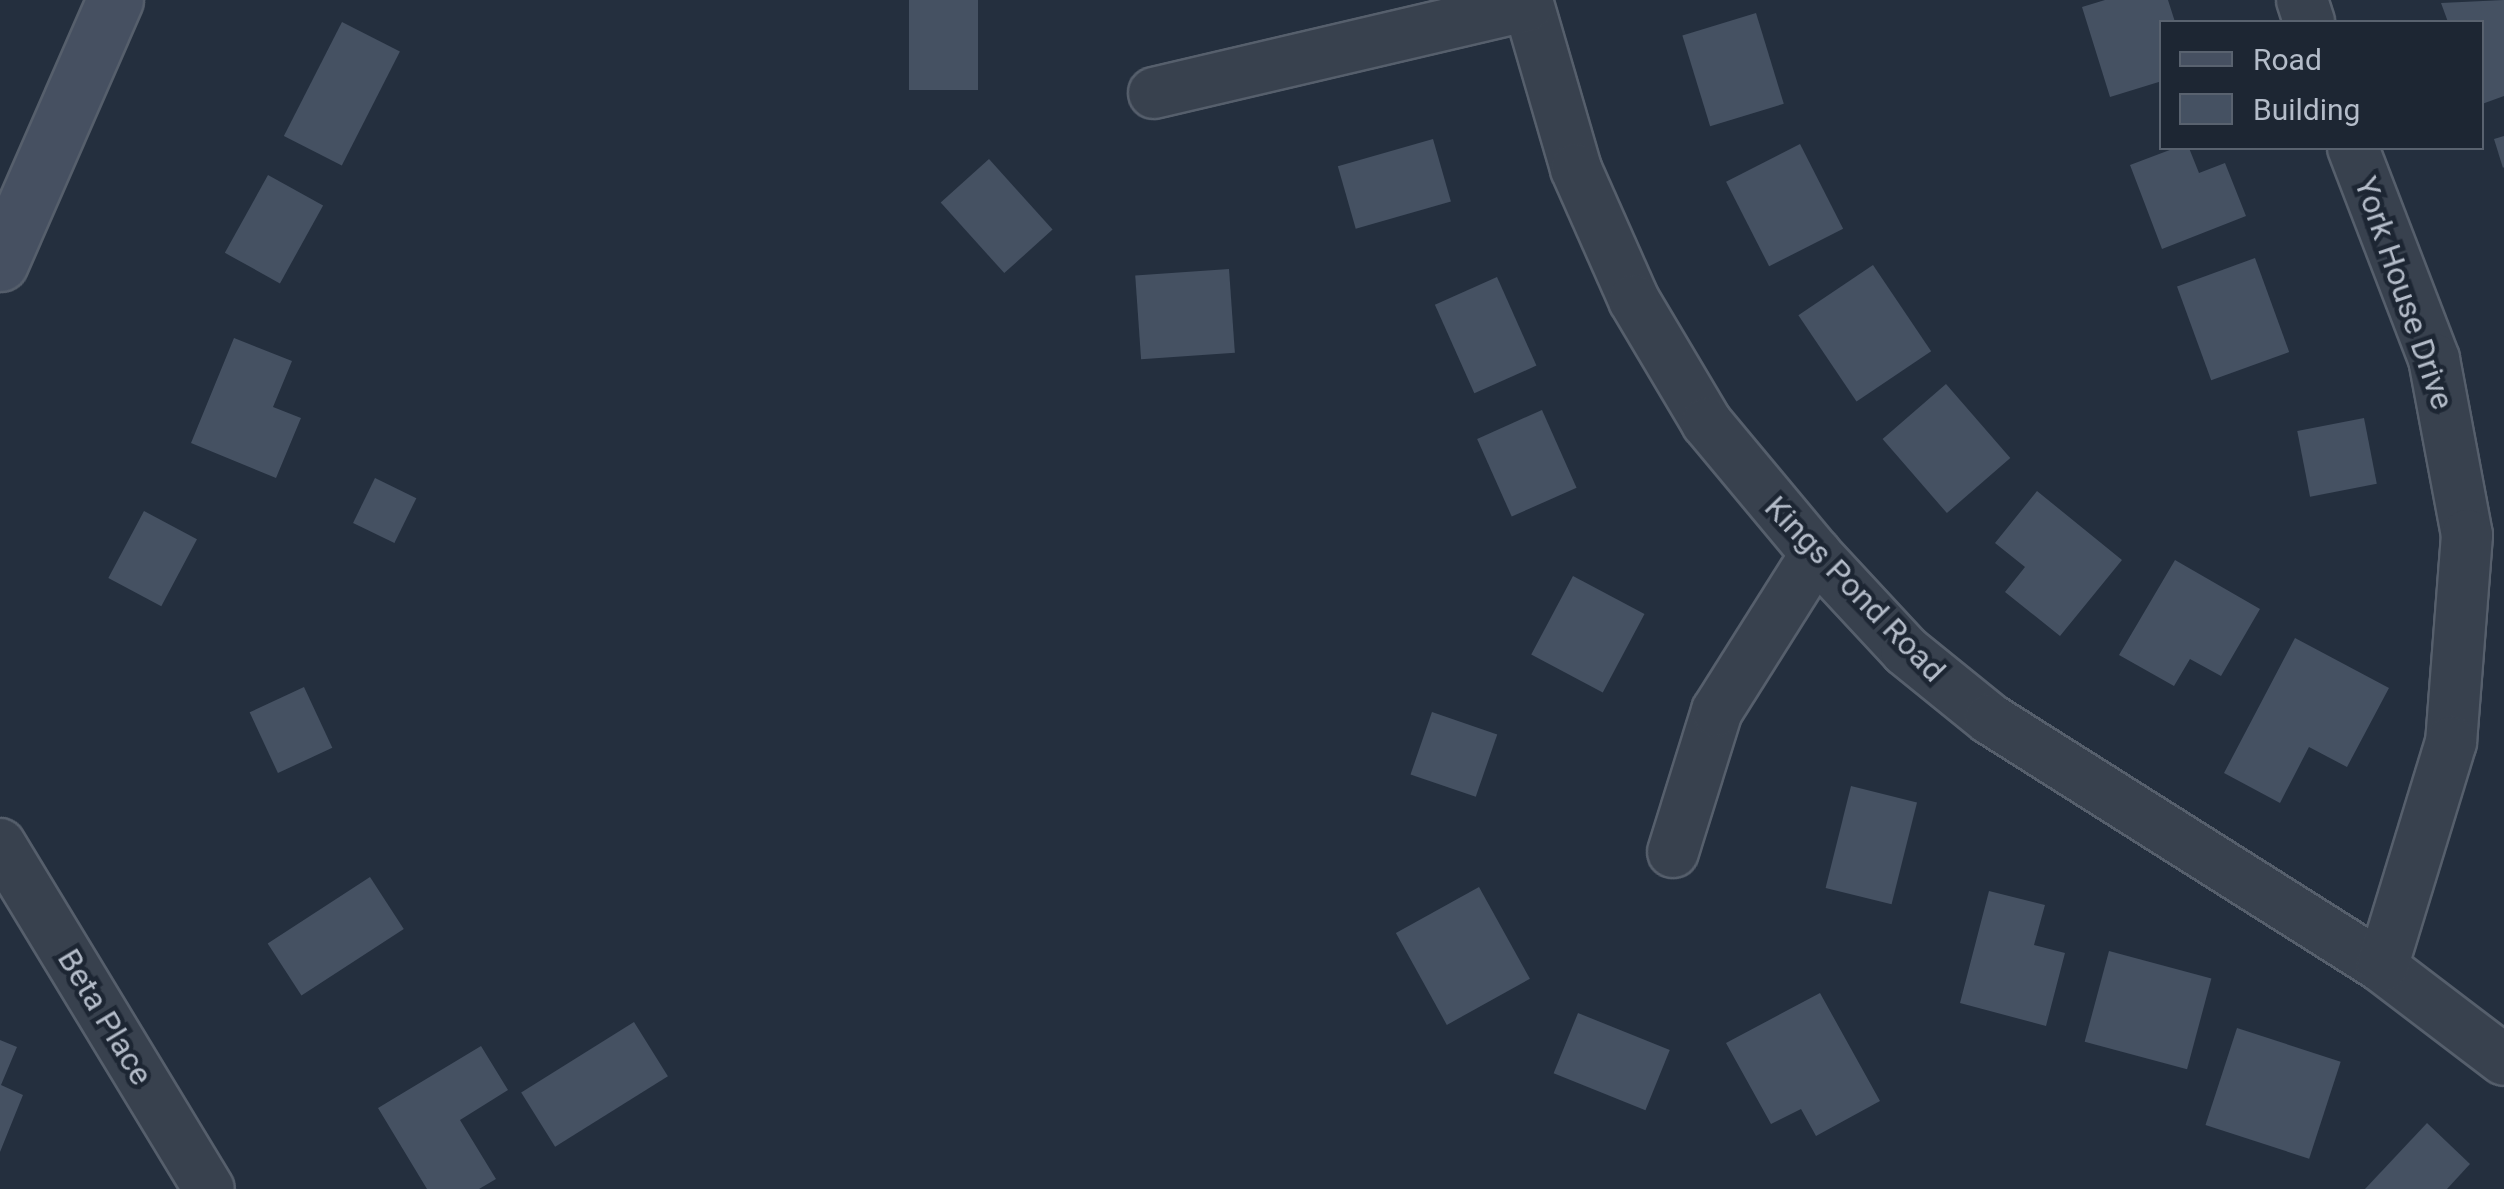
<!DOCTYPE html>
<html>
<head>
<meta charset="utf-8">
<style>
	body { margin:0 }
	#map { position:relative; width:2504px; height:1189px; overflow:hidden; background:#242f3e; font-family:Roboto,sans-serif }
	div>[style] { position:absolute }
	[style*='--x'] { left:calc(var(--x)*1px); top:calc(var(--y)*1px); width:calc(var(--w)*1px); rotate:calc(var(--a)*1deg) }
	.building>* { inset:0; background:#455162; transform-origin:0 0 }
	.roads { filter:drop-shadow(2px 0 #565f6c) drop-shadow(-2px 0 #565f6c) drop-shadow(0 2px #565f6c) drop-shadow(0 -2px #565f6c) }
	.street>* { height:50px; margin:-25px; padding:0 25px; transform-origin:25px; border-radius:25px; background:#38414e }
	.secondary>* { height:55px; margin:-27.5px; padding:0 27.5px; transform-origin:27.5px; border-radius:27.5px; background:#465061 }
	span { translate:-50% -50%; white-space:nowrap; text-align:center; line-height:1.15; -webkit-text-stroke:9px #1d2633; paint-order:stroke }
	.street-label { font-size:32px; color:#b4bcc9 }
	.legend { position:absolute; left:2159px; top:20px; width:325px; height:130px; box-sizing:border-box; background:#1d2633; border:2px solid #59626f; margin:0; padding:12px 18px; list-style:none; font-size:30px; color:#b4bcc9 }
	.legend li { display:flex; align-items:center; gap:20px; height:50px }
	.legend b { width:50px; border:2px solid #59626f }
</style>
</head>
<body>
<div id="map">
	<div class="building">
		<i style="left:909px;top:0;width:69px;height:90px"></i>
		<i style="clip-path:polygon(2105px 0,2168px 0,2175px 22px,2162px 22px,2162px 81px,2110px 97px,2082px 7px)"></i>
		<i style="clip-path:polygon(2504px 0,2504px 96px,2482px 104px,2482px 22px,2448px 22px,2441px 3px)"></i>
		<i style="left:1756px;top:13px;width:95px;height:77px;rotate:73deg"></i>
		<i style="left:342px;top:22px;width:65px;height:128px;rotate:27deg"></i>
		<i style="clip-path:polygon(2504px 136px,2504px 167px,2503px 168px,2494px 139px)"></i>
		<i style="left:1433px;top:139px;width:65px;height:99px;rotate:74deg"></i>
		<i style="left:1800px;top:144px;width:95px;height:83px;rotate:63deg"></i>
		<i style="clip-path:polygon(2175px 148px,2189px 148px,2199px 173px,2225px 163px,2246px 216px,2162px 249px,2130px 165px)"></i>
		<i style="left:989px;top:159px;width:95px;height:65px;rotate:48deg"></i>
		<i style="left:268px;top:175px;width:63px;height:89px;rotate:29deg"></i>
		<i style="left:2255px;top:258px;width:100px;height:83px;rotate:70deg"></i>
		<i style="left:1873px;top:265px;width:104px;height:90px;rotate:56deg"></i>
		<i style="left:1229px;top:269px;width:84px;height:94px;rotate:86deg"></i>
		<i style="left:1497px;top:277px;width:97px;height:68px;rotate:66deg"></i>
		<i style="clip-path:polygon(234px 338px,292px 361px,273px 407px,301px 418px,276px 478px,191px 443px)"></i>
		<i style="left:1946px;top:384px;width:98px;height:84px;rotate:49deg"></i>
		<i style="left:1542px;top:410px;width:85px;height:71px;rotate:66deg"></i>
		<i style="left:2364px;top:418px;width:67px;height:68px;rotate:79deg"></i>
		<i style="left:375px;top:478px;width:46px;height:50px;rotate:26deg"></i>
		<i style="clip-path:polygon(2037px 491px,2122px 560px,2060px 636px,2005px 592px,2025px 567px,1995px 543px)"></i>
		<i style="left:144px;top:511px;width:60px;height:76px;rotate:28deg"></i>
		<i style="clip-path:polygon(2175px 560px,2260px 609px,2221px 676px,2190px 659px,2174px 686px,2119px 655px)"></i>
		<i style="left:1573px;top:576px;width:81px;height:89px;rotate:28deg"></i>
		<i style="clip-path:polygon(2295px 638px,2389px 688px,2347px 767px,2309px 747px,2280px 803px,2224px 773px)"></i>
		<i style="left:304px;top:687px;width:67px;height:60px;rotate:65deg"></i>
		<i style="left:1432px;top:712px;width:69px;height:66px;rotate:19deg"></i>
		<i style="left:1851px;top:786px;width:68px;height:105px;rotate:14deg"></i>
		<i style="left:370px;top:877px;width:62px;height:122px;rotate:57deg"></i>
		<i style="left:1479px;top:887px;width:105px;height:95px;rotate:61deg"></i>
		<i style="clip-path:polygon(1989px 891px,2045px 905px,2034px 945px,2065px 953px,2046px 1026px,1960px 1003px)"></i>
		<i style="left:2109px;top:951px;width:106px;height:94px;rotate:15deg"></i>
		<i style="clip-path:polygon(1820px 993px,1880px 1101px,1816px 1136px,1801px 1109px,1771px 1124px,1726px 1043px)"></i>
		<i style="left:1578px;top:1013px;width:99px;height:65px;rotate:22deg"></i>
		<i style="left:634px;top:1022px;width:64px;height:133px;rotate:58deg"></i>
		<i style="left:2237px;top:1028px;width:109px;height:102px;rotate:18deg"></i>
		<i style="clip-path:polygon(0 1040px,17px 1047px,1px 1085px,23px 1095px,0 1152px)"></i>
		<i style="clip-path:polygon(481px 1046px,508px 1090px,460px 1120px,496px 1179px,479px 1189px,427px 1189px,378px 1108px)"></i>
		<i style="clip-path:polygon(2427px 1123px,2470px 1164px,2447px 1189px,2365px 1189px)"></i>
	</div>
	<div class="roads">
		<div class="street">
			<i style="--x:1527;--y:0;--w:176;--a:73.8"></i>
			<i style="--x:1576;--y:169;--w:143;--a:66.1"></i>
			<i style="--x:1634;--y:300;--w:143;--a:59.3"></i>
			<i style="--x:1707;--y:423;--w:170;--a:50.2"></i>
			<i style="--x:1816;--y:554;--w:132;--a:47.1"></i>
			<i style="--x:1906;--y:651;--w:108;--a:39"></i>
			<i style="--x:1990;--y:719;--w:464;--a:32.3"></i>
			<i style="--x:2382;--y:967;--w:153;--a:37.3"></i>
			<i style="--x:2302;--y:0;--w:23;--a:72"></i>
			<i style="--x:1154;--y:93;--w:384;--a:-13.2"></i>
			<i style="--x:2353;--y:148;--w:226;--a:69"></i>
			<i style="--x:2434;--y:359;--w:179;--a:79.4"></i>
			<i style="--x:2467;--y:535;--w:208;--a:94.4"></i>
			<i style="--x:2451;--y:742;--w:235;--a:107"></i>
			<i style="--x:0;--y:844;--w:403;--a:58.8"></i>
			<i style="--x:1673;--y:852;--w:148;--a:-72.7"></i>
			<i style="--x:1717;--y:711;--w:186;--a:-57.8"></i>
		</div>
		<div class="secondary">
			<i style="--x:0;--y:263;--w:287;--a:-66.4"></i>
		</div>
	</div>
	<div class="street-label">
		<span style="left:2404px;top:293px;rotate:71deg">York House Drive</span>
		<span style="left:1855px;top:589px;rotate:46deg">Kings Pond Road</span>
		<span style="left:105px;top:1017px;rotate:59deg">Beta Place</span>
	</div>
	<ul class="legend">
	<li><b style="height:12px;background:#465061"></b>Road</li>
	<li><b style="height:28px;background:#455162"></b>Building</li>
	</ul>
</div>
</body>
</html>
